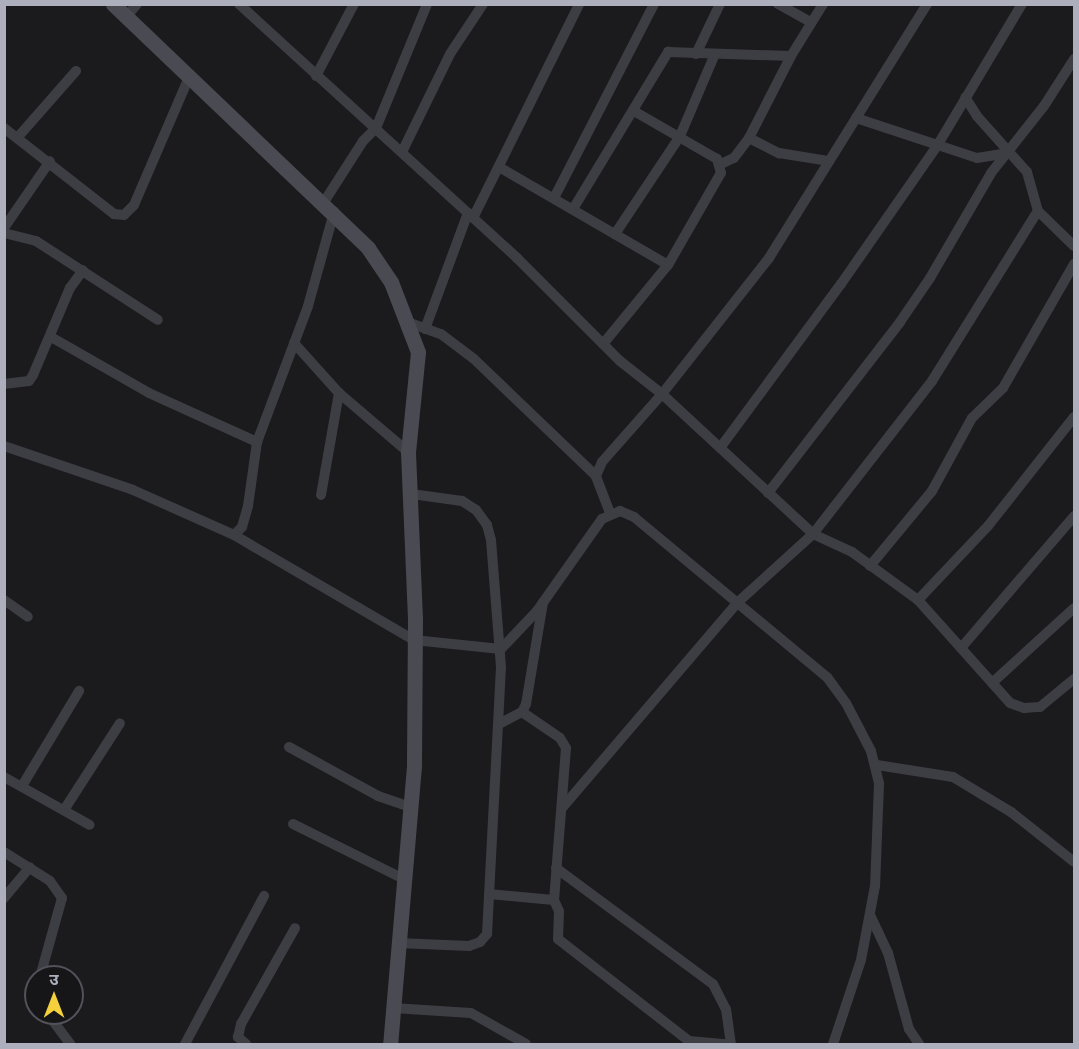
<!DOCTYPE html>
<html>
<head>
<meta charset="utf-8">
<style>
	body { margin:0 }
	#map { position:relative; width:1079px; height:1049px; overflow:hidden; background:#1b1a1d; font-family:"Exo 2","Noto Sans Devanagari",sans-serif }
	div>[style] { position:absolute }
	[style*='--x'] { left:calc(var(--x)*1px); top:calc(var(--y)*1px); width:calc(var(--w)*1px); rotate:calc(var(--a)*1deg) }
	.street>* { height:10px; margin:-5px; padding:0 5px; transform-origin:5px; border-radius:5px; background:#3d3d44 }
	.secondary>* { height:15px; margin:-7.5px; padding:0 7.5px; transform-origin:7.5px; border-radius:7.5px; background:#494a52 }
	span { translate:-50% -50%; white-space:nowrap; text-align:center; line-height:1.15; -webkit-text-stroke:6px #161518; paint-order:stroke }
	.frame { position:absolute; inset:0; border:6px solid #adafbc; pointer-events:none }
	.north { position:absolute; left:24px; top:965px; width:60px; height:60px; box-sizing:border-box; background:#161518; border:2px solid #52535a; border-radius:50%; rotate:0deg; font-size:16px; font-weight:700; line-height:24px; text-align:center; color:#adafbc }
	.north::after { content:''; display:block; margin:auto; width:21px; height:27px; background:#f3d03c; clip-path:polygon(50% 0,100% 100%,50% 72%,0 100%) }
</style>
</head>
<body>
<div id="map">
	<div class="street">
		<i style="--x:239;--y:4;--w:377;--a:42.4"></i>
		<i style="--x:517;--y:258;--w:146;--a:45"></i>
		<i style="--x:620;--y:361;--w:53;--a:38.2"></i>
		<i style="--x:662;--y:394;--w:206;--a:42.8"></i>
		<i style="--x:813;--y:534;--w:194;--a:-52.1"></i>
		<i style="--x:932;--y:381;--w:200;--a:-58.1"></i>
		<i style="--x:1038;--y:211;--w:41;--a:-105.8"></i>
		<i style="--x:1027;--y:172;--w:75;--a:-131.8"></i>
		<i style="--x:977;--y:116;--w:22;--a:-122"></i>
		<i style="--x:778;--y:4;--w:38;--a:29"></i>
		<i style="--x:127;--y:16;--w:16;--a:-50"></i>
		<i style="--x:696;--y:54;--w:55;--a:-64.4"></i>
		<i style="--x:316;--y:76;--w:81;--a:-62.2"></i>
		<i style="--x:856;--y:118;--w:127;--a:18.3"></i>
		<i style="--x:977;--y:158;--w:30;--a:-9"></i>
		<i style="--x:4;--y:128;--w:140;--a:38"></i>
		<i style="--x:114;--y:214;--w:10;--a:6"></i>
		<i style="--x:124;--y:215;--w:14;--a:-45"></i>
		<i style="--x:134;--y:205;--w:142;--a:-66.7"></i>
		<i style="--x:18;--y:137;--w:88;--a:-48.7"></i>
		<i style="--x:749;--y:138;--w:34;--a:27"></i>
		<i style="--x:779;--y:153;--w:51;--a:9.1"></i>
		<i style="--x:402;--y:152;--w:109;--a:-63.9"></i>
		<i style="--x:450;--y:54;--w:60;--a:-56.6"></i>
		<i style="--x:721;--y:164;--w:14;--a:-25"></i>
		<i style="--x:734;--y:158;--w:25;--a:-53"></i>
		<i style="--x:749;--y:138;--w:92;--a:-62.9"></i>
		<i style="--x:499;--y:167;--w:195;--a:30.1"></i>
		<i style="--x:554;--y:198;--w:218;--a:-62.7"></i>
		<i style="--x:324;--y:202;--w:72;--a:-57.4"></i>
		<i style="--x:363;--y:141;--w:18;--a:-45"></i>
		<i style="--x:376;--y:128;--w:134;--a:-67.6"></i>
		<i style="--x:573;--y:209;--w:184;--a:-58.8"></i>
		<i style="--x:668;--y:52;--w:123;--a:1.9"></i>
		<i style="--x:791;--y:56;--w:61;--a:-58.4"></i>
		<i style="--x:1038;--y:211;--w:50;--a:44.2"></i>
		<i style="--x:473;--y:218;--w:239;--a:-63.6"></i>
		<i style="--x:4;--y:228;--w:81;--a:-55.5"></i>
		<i style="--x:4;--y:233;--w:33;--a:14"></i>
		<i style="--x:36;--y:241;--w:145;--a:32.9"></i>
		<i style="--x:615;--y:234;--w:118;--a:-56.4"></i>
		<i style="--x:680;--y:136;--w:89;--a:-66.9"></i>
		<i style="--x:410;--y:323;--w:33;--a:20"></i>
		<i style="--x:441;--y:334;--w:41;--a:37.1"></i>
		<i style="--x:474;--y:359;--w:169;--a:43.8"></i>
		<i style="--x:425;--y:329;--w:124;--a:-69.7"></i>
		<i style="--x:51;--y:337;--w:113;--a:29.7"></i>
		<i style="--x:149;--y:393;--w:119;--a:24.4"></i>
		<i style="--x:294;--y:343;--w:67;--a:48"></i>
		<i style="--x:339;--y:393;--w:91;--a:40.5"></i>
		<i style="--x:603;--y:344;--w:102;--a:-50.6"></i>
		<i style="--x:668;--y:265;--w:106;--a:-60.1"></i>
		<i style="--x:721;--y:173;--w:15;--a:-106"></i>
		<i style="--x:717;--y:159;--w:96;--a:-150"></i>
		<i style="--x:4;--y:384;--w:25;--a:-7"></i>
		<i style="--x:29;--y:381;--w:7;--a:-56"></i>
		<i style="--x:33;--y:375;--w:95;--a:-67"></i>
		<i style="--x:70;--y:288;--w:22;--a:-54"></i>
		<i style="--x:4;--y:446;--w:136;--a:18.8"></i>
		<i style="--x:133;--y:490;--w:111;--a:24"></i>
		<i style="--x:234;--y:535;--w:11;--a:-45"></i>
		<i style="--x:242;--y:527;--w:22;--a:-74"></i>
		<i style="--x:248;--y:506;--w:65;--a:-82"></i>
		<i style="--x:257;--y:442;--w:145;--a:-69.4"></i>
		<i style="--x:308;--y:306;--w:98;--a:-74.5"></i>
		<i style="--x:720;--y:448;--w:204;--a:-53.6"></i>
		<i style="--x:841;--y:284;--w:168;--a:-55.2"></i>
		<i style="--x:937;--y:146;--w:165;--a:-59.1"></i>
		<i style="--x:768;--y:493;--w:216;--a:-52.3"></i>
		<i style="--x:900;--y:322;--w:53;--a:-55.7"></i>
		<i style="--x:930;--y:278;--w:121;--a:-59.8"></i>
		<i style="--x:991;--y:173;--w:85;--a:-51.7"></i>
		<i style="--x:1044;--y:106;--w:56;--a:-57.4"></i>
		<i style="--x:321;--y:495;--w:104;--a:-80"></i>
		<i style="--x:610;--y:513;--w:40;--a:-111"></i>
		<i style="--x:596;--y:476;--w:15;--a:-67"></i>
		<i style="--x:602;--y:462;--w:91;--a:-48.6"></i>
		<i style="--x:662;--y:394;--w:173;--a:-51.8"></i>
		<i style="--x:769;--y:258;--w:299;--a:-58.1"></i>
		<i style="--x:234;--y:535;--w:208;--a:30.3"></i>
		<i style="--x:414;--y:640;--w:87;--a:5.9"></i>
		<i style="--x:501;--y:649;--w:52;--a:-46.5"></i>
		<i style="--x:537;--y:611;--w:113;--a:-54.8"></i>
		<i style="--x:602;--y:519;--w:20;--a:-24"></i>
		<i style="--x:620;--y:511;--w:15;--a:23"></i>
		<i style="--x:634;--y:517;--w:251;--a:39.7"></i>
		<i style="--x:827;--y:677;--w:32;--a:54"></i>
		<i style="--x:846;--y:703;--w:54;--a:62.5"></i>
		<i style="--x:871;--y:751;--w:34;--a:76"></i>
		<i style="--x:879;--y:784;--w:102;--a:92.2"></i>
		<i style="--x:875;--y:886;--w:75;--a:100.7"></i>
		<i style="--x:861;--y:960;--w:89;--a:108.4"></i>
		<i style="--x:870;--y:566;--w:97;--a:-50.4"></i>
		<i style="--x:932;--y:491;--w:83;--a:-61.3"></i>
		<i style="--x:972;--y:418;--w:43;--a:-44.1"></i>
		<i style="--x:1003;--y:388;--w:143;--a:-60.2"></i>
		<i style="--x:4;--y:600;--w:29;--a:35"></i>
		<i style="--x:918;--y:600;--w:102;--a:-46.6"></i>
		<i style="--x:988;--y:526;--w:139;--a:-51.7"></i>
		<i style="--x:961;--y:648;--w:174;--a:-49.4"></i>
		<i style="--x:992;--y:683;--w:111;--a:-42.4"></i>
		<i style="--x:522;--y:712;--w:46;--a:34.4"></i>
		<i style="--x:560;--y:738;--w:12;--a:59"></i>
		<i style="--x:566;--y:748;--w:152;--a:94.5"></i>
		<i style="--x:499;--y:724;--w:26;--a:-28"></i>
		<i style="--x:522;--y:712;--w:9;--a:-63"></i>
		<i style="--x:526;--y:704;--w:103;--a:-80.5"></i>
		<i style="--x:289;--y:747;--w:102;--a:28.8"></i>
		<i style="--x:378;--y:796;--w:34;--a:19"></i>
		<i style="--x:877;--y:765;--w:77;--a:9"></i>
		<i style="--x:953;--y:777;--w:68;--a:31.1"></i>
		<i style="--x:1011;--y:812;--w:80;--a:38.4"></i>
		<i style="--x:4;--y:777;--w:98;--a:29.2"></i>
		<i style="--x:22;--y:786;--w:111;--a:-59"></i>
		<i style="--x:562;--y:808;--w:270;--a:-49.5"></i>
		<i style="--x:737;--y:603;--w:103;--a:-42.2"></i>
		<i style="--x:813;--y:534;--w:43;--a:24.8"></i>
		<i style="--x:852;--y:552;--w:82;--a:36"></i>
		<i style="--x:918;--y:600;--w:138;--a:48.2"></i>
		<i style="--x:1010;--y:703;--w:15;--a:20"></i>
		<i style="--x:1024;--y:708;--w:16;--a:-4"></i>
		<i style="--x:1040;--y:707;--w:44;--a:-39.5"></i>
		<i style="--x:64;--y:810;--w:103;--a:-57.2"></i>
		<i style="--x:293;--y:824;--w:124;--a:26.4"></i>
		<i style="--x:4;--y:852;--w:54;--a:32.2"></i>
		<i style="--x:50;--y:881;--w:21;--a:55"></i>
		<i style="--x:62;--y:898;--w:82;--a:105.6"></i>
		<i style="--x:556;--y:868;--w:195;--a:36.5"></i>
		<i style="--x:713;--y:984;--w:28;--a:63"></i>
		<i style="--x:726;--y:1009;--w:35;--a:82"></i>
		<i style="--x:489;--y:894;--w:65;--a:5.3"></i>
		<i style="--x:554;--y:900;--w:12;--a:66"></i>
		<i style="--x:559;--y:911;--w:28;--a:92"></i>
		<i style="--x:558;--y:939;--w:166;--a:37.9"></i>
		<i style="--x:689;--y:1041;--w:37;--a:5"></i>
		<i style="--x:4;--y:898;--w:40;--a:-50"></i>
		<i style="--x:870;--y:915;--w:42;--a:64.7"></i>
		<i style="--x:888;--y:953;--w:79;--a:74.6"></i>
		<i style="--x:909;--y:1029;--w:18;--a:56"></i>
		<i style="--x:398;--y:943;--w:71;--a:2.4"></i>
		<i style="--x:469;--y:946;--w:12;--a:-20"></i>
		<i style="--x:480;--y:942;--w:11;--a:-49"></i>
		<i style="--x:487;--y:934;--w:267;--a:-87"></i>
		<i style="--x:501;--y:667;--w:127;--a:-94.5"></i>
		<i style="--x:491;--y:540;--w:16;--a:-105"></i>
		<i style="--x:487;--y:525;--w:19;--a:-126"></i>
		<i style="--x:476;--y:510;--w:17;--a:-147"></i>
		<i style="--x:462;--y:501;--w:51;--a:-172.2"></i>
		<i style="--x:393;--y:1008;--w:78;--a:3.7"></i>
		<i style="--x:471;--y:1013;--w:63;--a:29.4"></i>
		<i style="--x:47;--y:1013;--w:39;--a:53"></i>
		<i style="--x:185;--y:1044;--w:168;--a:-61.9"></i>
		<i style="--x:246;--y:1044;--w:11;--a:-139"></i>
		<i style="--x:238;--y:1037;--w:13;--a:-77"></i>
		<i style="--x:241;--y:1024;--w:110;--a:-60.6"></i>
	</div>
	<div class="secondary">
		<i style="--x:113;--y:4;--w:353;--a:43.7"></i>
		<i style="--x:368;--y:248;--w:41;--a:55.9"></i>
		<i style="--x:391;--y:282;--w:75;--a:68.9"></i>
		<i style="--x:418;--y:352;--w:100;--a:95.7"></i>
		<i style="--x:408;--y:452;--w:166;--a:87.6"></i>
		<i style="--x:415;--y:618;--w:148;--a:90.4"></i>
		<i style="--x:414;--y:766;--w:279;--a:94.9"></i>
	</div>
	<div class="frame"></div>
	<div class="north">उ</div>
</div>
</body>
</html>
